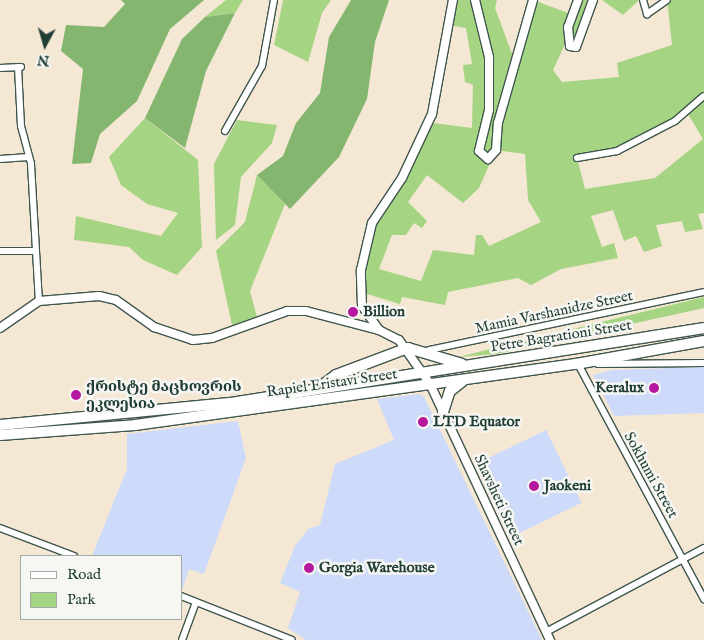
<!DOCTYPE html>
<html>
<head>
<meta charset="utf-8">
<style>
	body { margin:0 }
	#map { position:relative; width:704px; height:640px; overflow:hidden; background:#f4e7d4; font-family:"IM FELL English","Noto Serif Georgian",serif }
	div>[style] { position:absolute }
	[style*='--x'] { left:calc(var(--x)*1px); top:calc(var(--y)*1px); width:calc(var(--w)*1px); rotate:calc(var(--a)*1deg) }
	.built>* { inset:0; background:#cedafa; transform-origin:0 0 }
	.green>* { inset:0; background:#a5d482 }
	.forest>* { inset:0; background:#84b670 }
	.roads { filter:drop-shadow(1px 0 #3f564c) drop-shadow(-1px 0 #3f564c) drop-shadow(0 1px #3f564c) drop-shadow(0 -1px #3f564c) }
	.minor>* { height:6px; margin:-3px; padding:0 3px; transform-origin:3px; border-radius:3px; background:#fff }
	.tertiary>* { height:8px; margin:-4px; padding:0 4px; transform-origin:4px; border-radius:4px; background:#fff }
	.primary>* { height:10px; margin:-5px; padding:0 5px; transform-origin:5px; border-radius:5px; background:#fff }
	.dots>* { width:14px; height:14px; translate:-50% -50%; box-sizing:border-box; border:2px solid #f6f6f2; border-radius:50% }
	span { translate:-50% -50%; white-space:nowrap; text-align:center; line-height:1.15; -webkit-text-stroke:5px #f6f6f2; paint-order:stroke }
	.poi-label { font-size:15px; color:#1f3d34; font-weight:700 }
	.left { translate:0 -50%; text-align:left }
	.right { translate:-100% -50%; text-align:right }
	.street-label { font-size:15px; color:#1f3d34 }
	.legend { position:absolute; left:20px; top:555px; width:162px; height:65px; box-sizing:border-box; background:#f6f6f2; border:1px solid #a0aca6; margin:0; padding:6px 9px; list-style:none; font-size:15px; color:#1f3d34 }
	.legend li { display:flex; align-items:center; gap:10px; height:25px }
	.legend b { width:25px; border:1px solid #a0aca6 }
	.north { position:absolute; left:20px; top:20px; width:50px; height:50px; -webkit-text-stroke:4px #f6f6f2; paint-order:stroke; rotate:186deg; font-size:14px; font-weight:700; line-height:20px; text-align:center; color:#1f3d34 }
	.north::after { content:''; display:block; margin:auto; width:18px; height:22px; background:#1f3d34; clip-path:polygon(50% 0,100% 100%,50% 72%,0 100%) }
</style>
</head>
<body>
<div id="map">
	<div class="built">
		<i style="clip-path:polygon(704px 367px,704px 413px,614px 416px,593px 375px,613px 370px)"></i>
		<i style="clip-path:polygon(419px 394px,424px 397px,542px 640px,306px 640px,288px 628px,300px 592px,280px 583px,295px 546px,308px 529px,320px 525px,335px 464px,394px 440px,377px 399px)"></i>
		<i style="clip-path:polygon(238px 421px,246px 458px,204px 574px,189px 569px,182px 590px,181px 556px,92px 556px,127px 469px,127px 434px)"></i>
		<i style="left:546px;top:430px;width:81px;height:78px;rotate:64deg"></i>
	</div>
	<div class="green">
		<i style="clip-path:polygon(226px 0,243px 0,235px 13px,205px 17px)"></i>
		<i style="clip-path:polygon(283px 0,331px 0,322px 13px,308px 62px,274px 45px)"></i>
		<i style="clip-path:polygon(evenodd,453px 0,497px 0,495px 8px,515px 62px,533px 0,571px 14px,578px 0,593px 0,576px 47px,567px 40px,553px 70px,562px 82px,619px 77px,617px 63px,672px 45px,667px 0,704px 0,704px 213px,698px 214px,703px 229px,685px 232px,682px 221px,656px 225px,662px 246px,644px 252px,636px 236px,624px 241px,613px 210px,591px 216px,602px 247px,614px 243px,618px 258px,561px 269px,531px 285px,518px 278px,448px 292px,445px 305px,402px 297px,400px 304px,367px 294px,365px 270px,375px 226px,385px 203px,406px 179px,433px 123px,472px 128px,473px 85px,465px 82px,463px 65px,472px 64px,466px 28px,449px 25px,453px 0,686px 111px,703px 139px,655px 178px,585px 189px,577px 158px,617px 151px,686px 111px,453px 0,496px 150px,525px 154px,528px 200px,541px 222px,489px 246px,482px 235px,476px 235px,474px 255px,433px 250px,421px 281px,379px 269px,392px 235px,406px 235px,414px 223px,422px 228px,427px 221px,408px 202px,427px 175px,463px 203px,479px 188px,496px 150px)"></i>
		<i style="clip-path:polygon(602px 0,639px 0,623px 15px)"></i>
		<i style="clip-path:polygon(145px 118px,198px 160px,202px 247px,177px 275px,143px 260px,129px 247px,74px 240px,76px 216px,161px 236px,178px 213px,147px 204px,121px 185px,109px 157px)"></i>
		<i style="clip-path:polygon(237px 120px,277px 125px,272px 143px,241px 177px,235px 225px,216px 240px,214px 164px)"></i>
		<i style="clip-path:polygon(257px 175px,285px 204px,250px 291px,257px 317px,232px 325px,216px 251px,245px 222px)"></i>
		<i style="clip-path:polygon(704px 297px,704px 308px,496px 354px,458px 357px)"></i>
	</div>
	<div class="forest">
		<i style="clip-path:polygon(121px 0,204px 0,170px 29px,137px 101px,100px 134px,91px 163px,72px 164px,83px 69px,61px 51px,66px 25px,104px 27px,125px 4px)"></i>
		<i style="clip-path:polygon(351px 0,389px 0,375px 42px,367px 99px,339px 157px,290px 209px,257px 175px,283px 156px,296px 123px,320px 93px,329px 37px)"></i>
		<i style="clip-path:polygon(235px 13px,206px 71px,185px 148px,145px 118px,182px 39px,205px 17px)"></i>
	</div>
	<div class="roads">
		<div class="minor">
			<i style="--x:643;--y:0;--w:15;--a:74"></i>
			<i style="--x:647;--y:14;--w:24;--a:-35"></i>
			<i style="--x:18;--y:67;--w:59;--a:87.1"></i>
			<i style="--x:21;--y:126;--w:39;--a:75"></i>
			<i style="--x:31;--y:164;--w:137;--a:86.7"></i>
			<i style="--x:0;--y:68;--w:21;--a:-3"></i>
			<i style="--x:225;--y:131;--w:75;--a:-60.4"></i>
			<i style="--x:262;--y:66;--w:67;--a:-79.7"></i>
			<i style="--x:577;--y:158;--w:41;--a:-9.9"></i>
			<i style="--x:617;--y:151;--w:65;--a:-27.3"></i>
			<i style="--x:675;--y:121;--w:38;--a:-41"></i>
			<i style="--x:0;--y:159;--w:29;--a:-4"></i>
			<i style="--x:0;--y:251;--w:35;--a:0"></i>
			<i style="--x:429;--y:350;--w:281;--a:-11.9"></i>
			<i style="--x:578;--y:364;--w:267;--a:61.8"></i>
			<i style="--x:598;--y:364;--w:106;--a:-0.5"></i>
			<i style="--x:0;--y:528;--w:79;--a:20.7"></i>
			<i style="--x:181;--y:596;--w:119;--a:21.6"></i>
			<i style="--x:546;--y:632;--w:179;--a:-28"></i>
			<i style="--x:182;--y:640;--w:40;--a:-69.8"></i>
		</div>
		<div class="tertiary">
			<i style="--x:475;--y:0;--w:59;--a:76.2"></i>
			<i style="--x:489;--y:57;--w:53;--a:90"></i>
			<i style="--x:489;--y:110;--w:42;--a:103.7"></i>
			<i style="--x:479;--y:151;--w:12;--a:42"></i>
			<i style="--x:488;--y:159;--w:12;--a:-48"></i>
			<i style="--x:496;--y:150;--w:27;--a:-86"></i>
			<i style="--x:498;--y:123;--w:128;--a:-74.1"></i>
			<i style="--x:578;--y:0;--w:29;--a:110"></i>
			<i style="--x:568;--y:27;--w:19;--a:84"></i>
			<i style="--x:570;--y:46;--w:6;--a:9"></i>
			<i style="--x:576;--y:47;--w:50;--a:-70.1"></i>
			<i style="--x:0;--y:328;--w:47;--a:-34.7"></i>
			<i style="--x:39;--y:301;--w:60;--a:-4.8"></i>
			<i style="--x:99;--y:296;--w:17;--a:13"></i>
			<i style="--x:116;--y:300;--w:47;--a:35.4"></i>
			<i style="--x:154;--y:327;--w:41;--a:18.4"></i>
			<i style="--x:193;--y:340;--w:19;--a:-6"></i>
			<i style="--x:212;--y:338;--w:80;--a:-19.8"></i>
			<i style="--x:287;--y:311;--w:19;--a:0"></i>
			<i style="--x:306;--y:311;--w:75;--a:14.6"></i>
			<i style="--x:379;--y:330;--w:22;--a:27"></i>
			<i style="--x:399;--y:340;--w:54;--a:54.8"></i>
			<i style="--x:430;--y:384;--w:283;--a:64.9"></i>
			<i style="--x:379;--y:330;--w:29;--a:-125"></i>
			<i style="--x:362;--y:306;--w:36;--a:-92"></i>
			<i style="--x:361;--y:270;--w:48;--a:-76.8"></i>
			<i style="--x:372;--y:223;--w:54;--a:-56.3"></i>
			<i style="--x:402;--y:178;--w:71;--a:-64.9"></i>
			<i style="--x:432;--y:114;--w:116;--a:-79.6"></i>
		</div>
		<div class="primary">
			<i style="--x:320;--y:387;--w:20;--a:-37"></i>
			<i style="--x:336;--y:375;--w:77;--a:-20.6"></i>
			<i style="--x:408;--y:348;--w:56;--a:16.5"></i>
			<i style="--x:443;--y:412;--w:22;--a:-72"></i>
			<i style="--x:450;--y:391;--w:16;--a:-38"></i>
			<i style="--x:0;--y:425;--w:238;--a:-5.5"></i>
			<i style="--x:237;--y:402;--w:473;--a:-9"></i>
			<i style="--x:0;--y:435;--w:135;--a:-4.2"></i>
			<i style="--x:135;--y:425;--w:445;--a:-7.9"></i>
			<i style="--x:576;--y:364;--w:130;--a:-10.2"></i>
		</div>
	</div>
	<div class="dots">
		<i style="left:353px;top:312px;background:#b5179e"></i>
		<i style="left:654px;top:388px;background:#b5179e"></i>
		<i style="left:76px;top:395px;background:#b5179e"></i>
		<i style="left:423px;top:422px;background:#b5179e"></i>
		<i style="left:534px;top:486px;background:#b5179e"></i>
		<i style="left:309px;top:568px;background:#b5179e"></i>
	</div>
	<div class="poi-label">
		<span class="left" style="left:363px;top:312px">Billion</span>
		<span class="left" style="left:86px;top:395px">ქრისტე მაცხოვრის<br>ეკლესია</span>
		<span class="right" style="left:644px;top:388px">Keralux</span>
		<span class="left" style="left:433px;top:422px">LTD Equator</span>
		<span class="left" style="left:544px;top:486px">Jaokeni</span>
		<span class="left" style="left:319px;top:568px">Gorgia Warehouse</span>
	</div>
	<div class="street-label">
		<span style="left:554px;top:312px;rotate:-12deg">Mamia Varshanidze Street</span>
		<span style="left:561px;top:336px;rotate:-9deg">Petre Bagrationi Street</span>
		<span style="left:332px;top:383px;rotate:-8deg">Rapiel Eristavi Street</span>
		<span style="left:651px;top:475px;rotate:61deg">Sokhumi Street</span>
		<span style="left:499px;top:500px;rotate:65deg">Shavsheti Street</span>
	</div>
	<ul class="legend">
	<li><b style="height:6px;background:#fff"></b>Road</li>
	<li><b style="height:14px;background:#a5d482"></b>Park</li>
	</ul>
	<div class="north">N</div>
</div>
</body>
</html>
